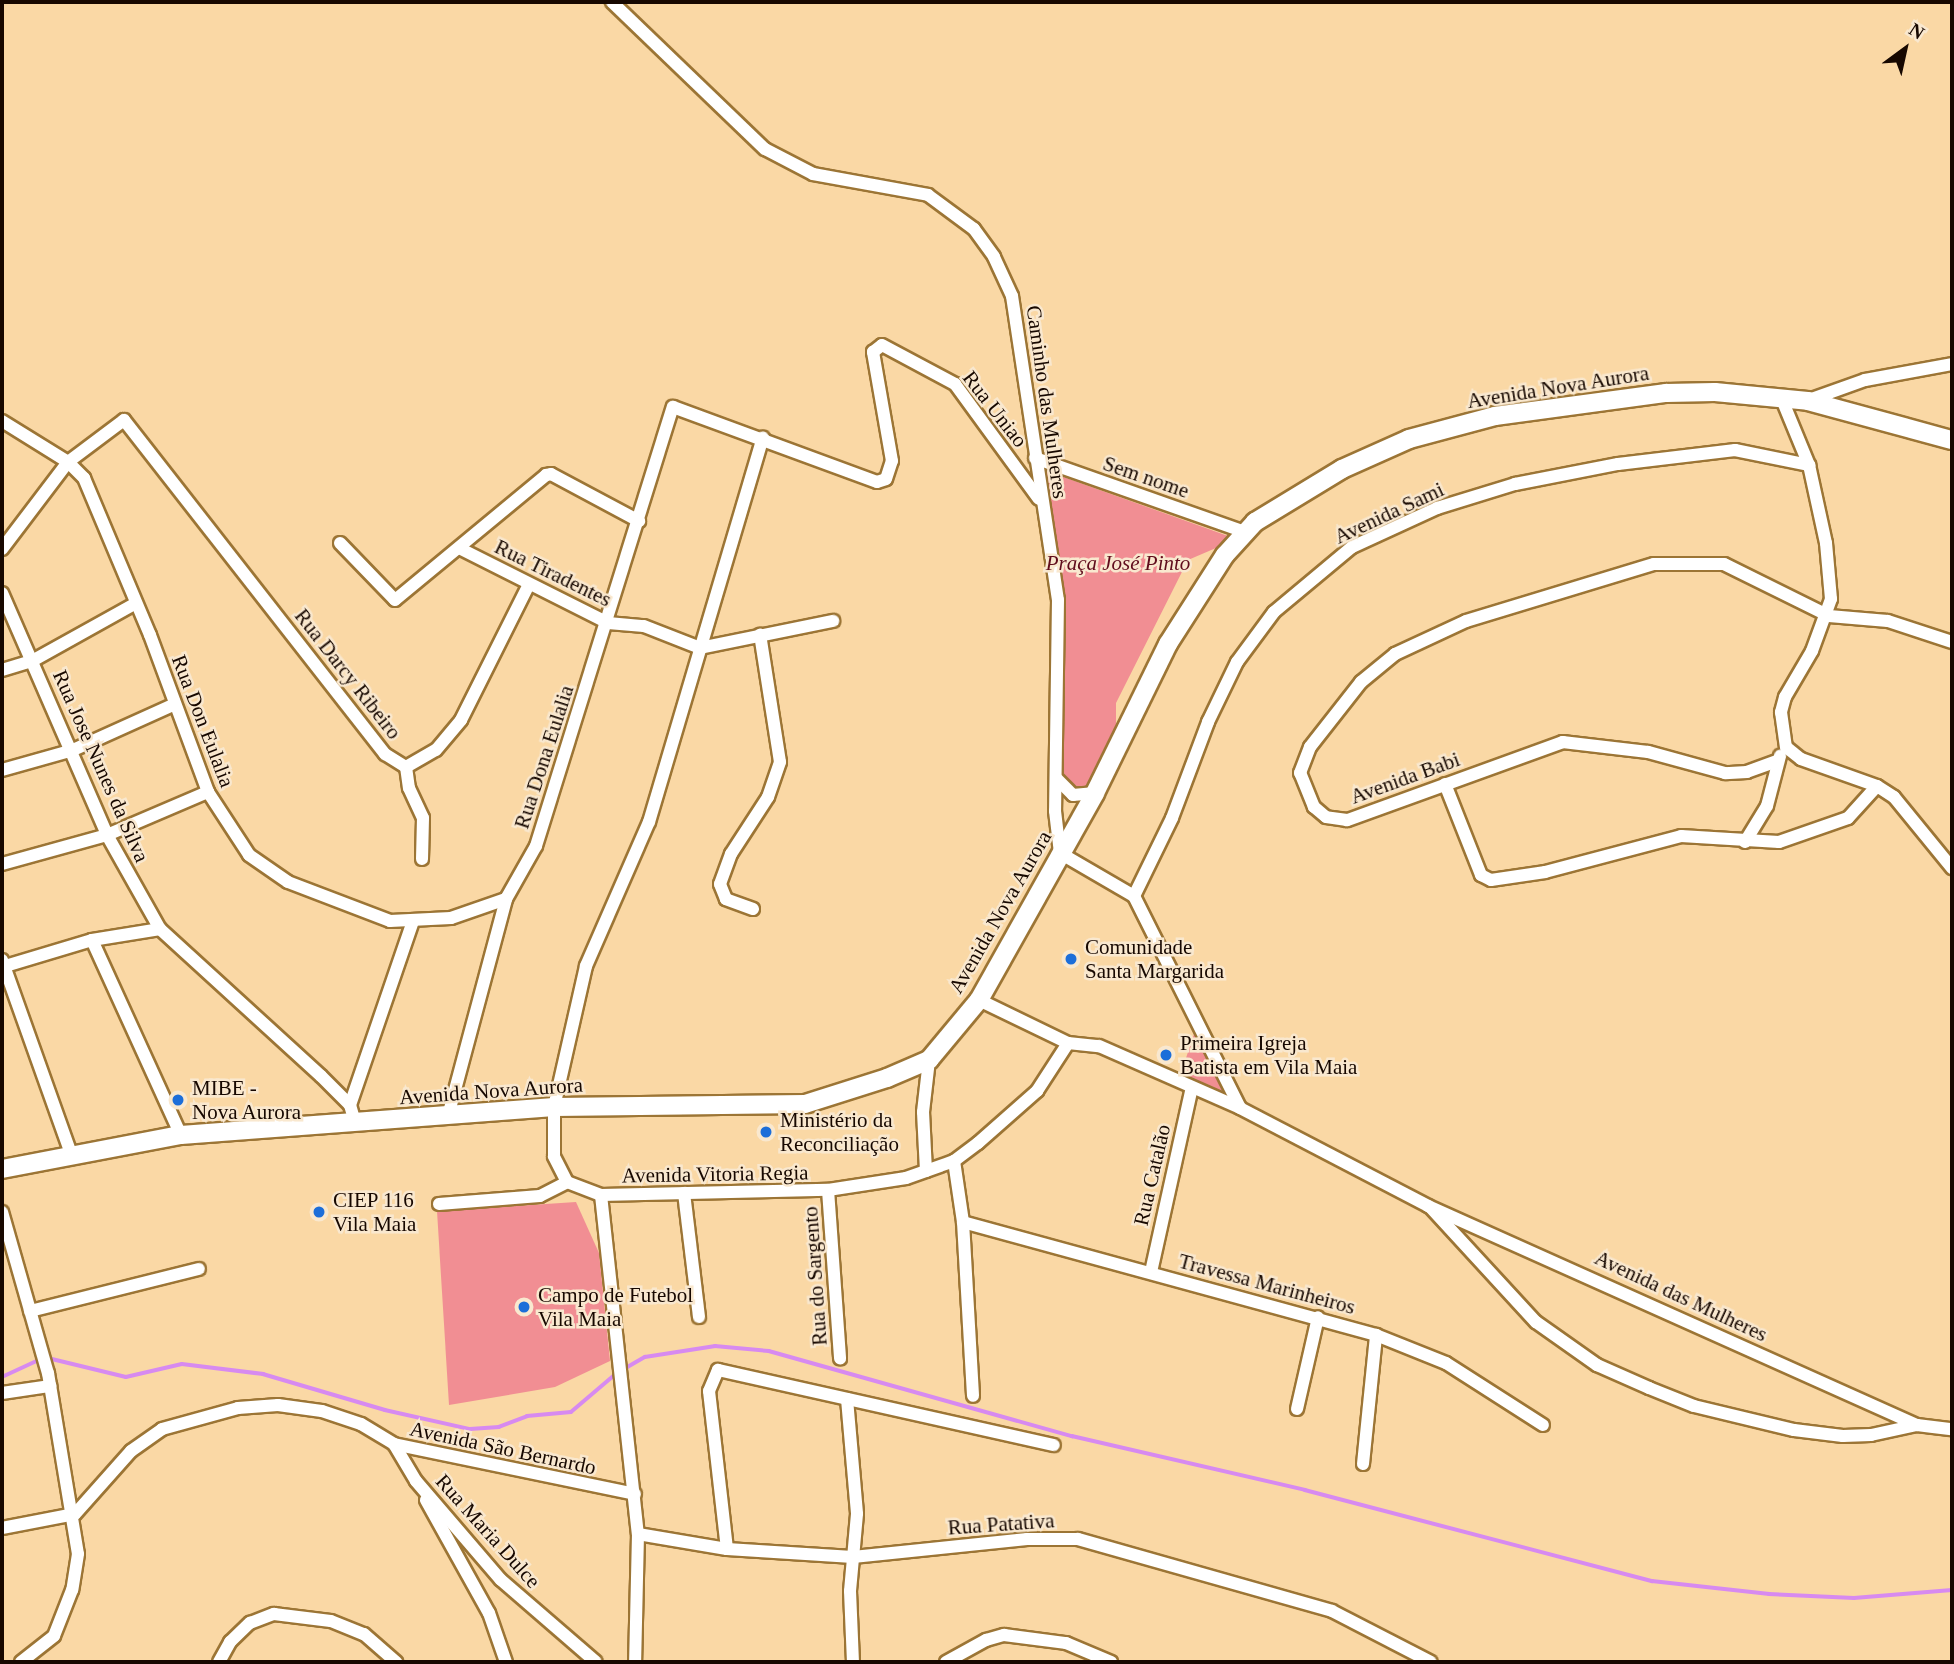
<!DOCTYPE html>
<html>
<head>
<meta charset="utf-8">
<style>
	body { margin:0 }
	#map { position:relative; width:1954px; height:1664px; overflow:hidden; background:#fad8a5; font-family:"Times New Roman",serif }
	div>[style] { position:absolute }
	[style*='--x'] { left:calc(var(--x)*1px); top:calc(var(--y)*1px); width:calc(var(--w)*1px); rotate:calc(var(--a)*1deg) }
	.green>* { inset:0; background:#f18e93 }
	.stream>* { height:3.5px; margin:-1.75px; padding:0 1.75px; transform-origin:1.75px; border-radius:1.75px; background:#d78af0 }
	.roads { filter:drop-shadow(2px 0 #9c7535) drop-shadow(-2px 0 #9c7535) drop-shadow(0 2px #9c7535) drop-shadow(0 -2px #9c7535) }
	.street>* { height:12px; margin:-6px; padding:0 6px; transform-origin:6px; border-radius:6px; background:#fff }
	.secondary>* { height:18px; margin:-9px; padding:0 9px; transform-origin:9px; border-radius:9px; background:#fff }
	.dots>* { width:19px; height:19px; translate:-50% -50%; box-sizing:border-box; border:4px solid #f9e8cf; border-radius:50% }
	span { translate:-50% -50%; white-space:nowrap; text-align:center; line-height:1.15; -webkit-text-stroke:5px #f9e8cf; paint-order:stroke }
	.street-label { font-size:21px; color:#170800 }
	.park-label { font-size:21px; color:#600c1c; font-style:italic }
	.poi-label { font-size:21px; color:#170800 }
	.left { translate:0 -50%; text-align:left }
	.frame { position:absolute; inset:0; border:4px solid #170800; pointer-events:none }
	.north { position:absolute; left:1870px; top:14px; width:70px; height:70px; -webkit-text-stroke:5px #f9e8cf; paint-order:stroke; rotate:33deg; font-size:19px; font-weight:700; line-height:28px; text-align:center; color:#170800 }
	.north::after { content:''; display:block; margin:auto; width:24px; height:32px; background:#170800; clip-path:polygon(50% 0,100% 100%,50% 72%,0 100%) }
</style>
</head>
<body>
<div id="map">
	<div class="green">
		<i style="clip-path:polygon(1044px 470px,1228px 536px,1216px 548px,1188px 560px,1116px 703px,1116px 729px,1087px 789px,1076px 791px,1066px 785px,1058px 767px,1064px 626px)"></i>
		<i style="clip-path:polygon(1195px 1031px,1231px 1100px,1180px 1076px)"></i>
		<i style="clip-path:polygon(576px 1202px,599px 1253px,610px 1361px,555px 1387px,449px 1405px,437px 1211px)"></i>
	</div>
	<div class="stream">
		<i style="--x:48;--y:1358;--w:80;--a:13.7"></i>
		<i style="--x:126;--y:1377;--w:57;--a:-13.1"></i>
		<i style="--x:182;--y:1364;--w:82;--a:7"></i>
		<i style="--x:263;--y:1374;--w:127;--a:16.4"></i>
		<i style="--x:385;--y:1410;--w:87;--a:12.6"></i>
		<i style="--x:470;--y:1429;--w:29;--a:-4"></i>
		<i style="--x:499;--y:1427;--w:30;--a:-21"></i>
		<i style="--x:527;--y:1416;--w:44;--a:-5.2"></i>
		<i style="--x:571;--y:1412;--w:60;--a:-40.3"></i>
		<i style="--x:624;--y:1369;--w:24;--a:-30"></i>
		<i style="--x:645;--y:1357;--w:71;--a:-8.9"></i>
		<i style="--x:715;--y:1346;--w:54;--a:5.3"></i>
		<i style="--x:769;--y:1351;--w:315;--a:15.7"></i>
		<i style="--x:1072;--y:1436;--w:239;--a:13"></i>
		<i style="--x:1305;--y:1490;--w:359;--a:14.7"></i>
		<i style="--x:1652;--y:1581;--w:118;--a:6.3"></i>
		<i style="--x:1769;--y:1594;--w:85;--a:2.7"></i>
		<i style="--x:1854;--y:1598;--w:98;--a:-4.7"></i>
		<i style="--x:2;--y:1377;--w:43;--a:-24.8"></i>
	</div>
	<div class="roads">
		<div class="street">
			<i style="--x:612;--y:2;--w:212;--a:43.9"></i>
			<i style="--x:765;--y:149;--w:54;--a:27.5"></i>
			<i style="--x:813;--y:174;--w:117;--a:10.3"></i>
			<i style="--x:928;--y:195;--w:57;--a:36.5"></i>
			<i style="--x:974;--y:229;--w:34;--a:54"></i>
			<i style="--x:994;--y:257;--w:43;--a:65.2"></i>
			<i style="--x:1012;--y:296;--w:307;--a:81.4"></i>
			<i style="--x:1058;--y:600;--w:211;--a:90.8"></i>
			<i style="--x:1055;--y:811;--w:42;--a:83.2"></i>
			<i style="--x:1060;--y:853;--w:86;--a:30.2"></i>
			<i style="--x:1134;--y:896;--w:237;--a:63.4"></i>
			<i style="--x:1781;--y:397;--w:74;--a:67.6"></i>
			<i style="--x:1809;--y:465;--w:80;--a:77.7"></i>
			<i style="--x:1826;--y:543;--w:56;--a:84.9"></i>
			<i style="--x:1831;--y:599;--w:55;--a:110.1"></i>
			<i style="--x:1812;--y:651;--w:53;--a:120.4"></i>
			<i style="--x:1785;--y:697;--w:16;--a:105"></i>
			<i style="--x:1781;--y:712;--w:35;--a:82"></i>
			<i style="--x:1786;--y:747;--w:19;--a:39"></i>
			<i style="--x:1801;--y:759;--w:81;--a:19.6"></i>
			<i style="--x:1877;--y:786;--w:20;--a:33"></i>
			<i style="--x:1894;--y:797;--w:92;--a:50.8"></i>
			<i style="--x:1809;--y:400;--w:59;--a:-19.7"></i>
			<i style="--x:1865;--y:380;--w:88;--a:-10.4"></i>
			<i style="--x:2;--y:421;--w:78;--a:31.8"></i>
			<i style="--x:68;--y:462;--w:23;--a:45"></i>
			<i style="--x:84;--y:478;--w:170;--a:67.2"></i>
			<i style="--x:150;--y:635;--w:167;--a:69.7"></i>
			<i style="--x:208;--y:792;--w:75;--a:56.9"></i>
			<i style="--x:249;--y:855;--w:47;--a:34.7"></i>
			<i style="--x:288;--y:882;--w:109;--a:20.9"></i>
			<i style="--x:390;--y:921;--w:61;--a:-2.8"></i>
			<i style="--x:451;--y:918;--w:58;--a:-19.1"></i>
			<i style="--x:1035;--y:458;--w:223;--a:19.4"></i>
			<i style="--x:340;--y:543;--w:79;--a:46"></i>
			<i style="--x:395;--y:600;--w:196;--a:-39.6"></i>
			<i style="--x:546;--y:475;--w:5;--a:-11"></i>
			<i style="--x:551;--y:474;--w:100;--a:28.1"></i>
			<i style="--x:2;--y:549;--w:109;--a:-52.8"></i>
			<i style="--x:68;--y:462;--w:70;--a:-36.9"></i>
			<i style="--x:124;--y:420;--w:424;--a:52"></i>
			<i style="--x:385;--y:754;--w:25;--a:32"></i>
			<i style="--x:406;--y:767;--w:34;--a:-30"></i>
			<i style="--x:436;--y:750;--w:39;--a:-50"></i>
			<i style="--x:461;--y:720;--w:152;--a:-63.4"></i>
			<i style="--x:461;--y:549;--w:165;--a:26.7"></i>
			<i style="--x:608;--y:623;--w:36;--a:5"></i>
			<i style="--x:644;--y:626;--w:60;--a:21.4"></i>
			<i style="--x:700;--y:648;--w:136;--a:-11.5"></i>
			<i style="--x:2;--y:593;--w:264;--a:66.5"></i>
			<i style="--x:107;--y:835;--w:108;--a:60.6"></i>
			<i style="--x:160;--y:929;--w:218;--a:42.4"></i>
			<i style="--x:321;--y:1076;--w:41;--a:45"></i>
			<i style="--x:350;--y:1105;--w:19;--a:74"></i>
			<i style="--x:2;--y:670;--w:31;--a:-17"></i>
			<i style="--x:32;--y:661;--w:119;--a:-29.1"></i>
			<i style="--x:1777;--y:761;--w:32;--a:160"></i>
			<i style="--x:1747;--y:772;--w:22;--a:177"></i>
			<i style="--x:1725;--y:773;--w:80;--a:-164.7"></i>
			<i style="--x:1648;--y:752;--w:86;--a:-173.3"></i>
			<i style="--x:1563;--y:742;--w:230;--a:160.1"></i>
			<i style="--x:1347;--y:820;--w:21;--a:-172"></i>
			<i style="--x:1326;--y:817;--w:16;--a:-140"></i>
			<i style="--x:1314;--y:807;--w:37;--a:-112"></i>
			<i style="--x:1300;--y:773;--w:28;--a:-69"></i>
			<i style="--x:1310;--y:747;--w:83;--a:-51.9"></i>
			<i style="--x:1361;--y:682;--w:44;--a:-39.5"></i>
			<i style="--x:1395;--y:654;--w:78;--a:-24.9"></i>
			<i style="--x:1466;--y:621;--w:196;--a:-16.9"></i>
			<i style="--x:1654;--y:564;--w:70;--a:0"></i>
			<i style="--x:1724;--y:564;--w:117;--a:26.3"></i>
			<i style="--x:1829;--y:616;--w:59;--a:4.8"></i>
			<i style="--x:1888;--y:621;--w:67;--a:18.2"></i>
			<i style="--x:406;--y:767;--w:21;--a:82"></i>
			<i style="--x:409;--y:788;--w:33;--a:65"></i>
			<i style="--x:423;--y:818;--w:41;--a:91.4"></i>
			<i style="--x:2;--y:770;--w:74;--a:-15.7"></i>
			<i style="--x:73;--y:750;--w:112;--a:-24.3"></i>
			<i style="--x:1056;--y:778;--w:24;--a:45"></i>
			<i style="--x:1073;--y:795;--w:22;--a:-5"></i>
			<i style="--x:1445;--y:784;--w:98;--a:68.4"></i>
			<i style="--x:1481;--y:875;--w:11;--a:27"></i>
			<i style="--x:1491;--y:880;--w:55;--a:-8.4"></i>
			<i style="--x:1545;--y:872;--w:141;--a:-14.8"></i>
			<i style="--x:1681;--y:836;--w:98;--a:3.5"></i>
			<i style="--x:1779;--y:842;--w:73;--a:-19.2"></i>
			<i style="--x:1848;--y:818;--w:43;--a:-47.8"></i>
			<i style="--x:1745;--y:842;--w:42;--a:-58.6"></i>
			<i style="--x:1767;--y:806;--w:52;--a:-75.4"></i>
			<i style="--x:2;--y:864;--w:109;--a:-15.4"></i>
			<i style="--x:107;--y:835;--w:110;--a:-23.1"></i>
			<i style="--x:1134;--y:896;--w:87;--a:-64"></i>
			<i style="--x:1172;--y:818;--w:103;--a:-69.4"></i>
			<i style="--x:1208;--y:722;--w:67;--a:-64.2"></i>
			<i style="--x:1237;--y:662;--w:62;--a:-53.5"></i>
			<i style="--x:1274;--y:612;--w:102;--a:-39.8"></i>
			<i style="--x:1352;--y:547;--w:94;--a:-24.6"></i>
			<i style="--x:1437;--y:508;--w:82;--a:-17.1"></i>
			<i style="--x:1515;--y:484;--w:105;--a:-11"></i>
			<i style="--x:1618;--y:464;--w:118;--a:-6.8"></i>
			<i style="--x:1735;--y:450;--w:76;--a:11.5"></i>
			<i style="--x:753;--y:909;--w:29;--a:-160"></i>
			<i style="--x:726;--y:899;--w:16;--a:-112"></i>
			<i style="--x:720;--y:884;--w:32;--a:-70"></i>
			<i style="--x:731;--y:854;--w:68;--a:-57"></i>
			<i style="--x:768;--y:797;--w:37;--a:-71"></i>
			<i style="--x:780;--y:762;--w:129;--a:-98.9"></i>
			<i style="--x:92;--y:940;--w:214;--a:65.5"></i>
			<i style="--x:2;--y:960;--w:206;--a:70.4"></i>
			<i style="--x:2;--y:967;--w:94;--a:-16.7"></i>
			<i style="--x:92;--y:940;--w:69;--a:-9.2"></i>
			<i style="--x:979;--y:1000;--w:99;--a:25.8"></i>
			<i style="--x:1068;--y:1043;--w:31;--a:6"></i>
			<i style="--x:1099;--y:1046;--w:154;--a:23.7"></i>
			<i style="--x:1240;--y:1108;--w:212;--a:27.5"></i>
			<i style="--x:1428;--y:1206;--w:536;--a:24.13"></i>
			<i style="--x:350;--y:1105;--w:194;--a:-71.1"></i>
			<i style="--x:448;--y:1116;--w:225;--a:-75"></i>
			<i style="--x:506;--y:899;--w:61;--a:-60.5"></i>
			<i style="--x:536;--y:846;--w:460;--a:-72.7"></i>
			<i style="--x:673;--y:407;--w:217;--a:20.2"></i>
			<i style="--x:877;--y:482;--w:9;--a:-18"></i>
			<i style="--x:886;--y:479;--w:19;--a:-72"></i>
			<i style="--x:892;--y:461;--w:111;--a:-99.9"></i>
			<i style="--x:873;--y:352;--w:11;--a:-38"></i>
			<i style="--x:882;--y:345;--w:83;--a:28.1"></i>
			<i style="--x:955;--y:384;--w:142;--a:53.9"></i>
			<i style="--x:954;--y:1161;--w:62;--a:81.6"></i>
			<i style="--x:963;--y:1222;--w:174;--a:86.7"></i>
			<i style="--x:926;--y:1171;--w:59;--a:-92.9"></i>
			<i style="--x:923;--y:1112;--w:52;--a:-83.4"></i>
			<i style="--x:567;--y:1182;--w:29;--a:-117"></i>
			<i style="--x:554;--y:1156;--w:49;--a:-90"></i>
			<i style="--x:554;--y:1107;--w:145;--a:-77.2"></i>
			<i style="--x:586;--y:966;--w:157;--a:-66.4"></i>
			<i style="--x:649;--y:822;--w:401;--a:-73.5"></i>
			<i style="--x:828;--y:1190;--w:169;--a:85.9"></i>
			<i style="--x:684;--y:1193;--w:125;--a:83.1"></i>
			<i style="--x:601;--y:1195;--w:341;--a:83.8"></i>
			<i style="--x:638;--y:1534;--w:128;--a:91.3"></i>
			<i style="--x:439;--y:1204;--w:101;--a:-4.5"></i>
			<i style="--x:540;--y:1196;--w:30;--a:-27"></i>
			<i style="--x:567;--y:1182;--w:36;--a:21"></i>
			<i style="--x:601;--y:1195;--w:227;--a:-1.3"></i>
			<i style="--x:828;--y:1190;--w:79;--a:-8.7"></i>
			<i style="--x:906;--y:1178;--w:51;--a:-19.5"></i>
			<i style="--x:954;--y:1161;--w:30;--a:-37"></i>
			<i style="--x:978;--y:1143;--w:79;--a:-41.4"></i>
			<i style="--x:1037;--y:1091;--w:57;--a:-57.1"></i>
			<i style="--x:1431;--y:1208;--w:155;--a:47.4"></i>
			<i style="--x:1536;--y:1322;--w:75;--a:35.2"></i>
			<i style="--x:1597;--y:1365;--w:57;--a:23.9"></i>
			<i style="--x:1649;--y:1388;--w:48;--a:21.8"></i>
			<i style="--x:1694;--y:1406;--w:103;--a:13.5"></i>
			<i style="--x:1794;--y:1430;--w:49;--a:7"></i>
			<i style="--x:1843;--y:1436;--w:28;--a:-2"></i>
			<i style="--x:1871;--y:1435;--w:47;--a:-12.3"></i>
			<i style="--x:1917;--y:1425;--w:35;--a:7"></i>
			<i style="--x:2;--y:1212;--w:167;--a:74.1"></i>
			<i style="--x:48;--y:1373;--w:183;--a:80.6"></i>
			<i style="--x:78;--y:1554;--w:36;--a:99"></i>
			<i style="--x:72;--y:1590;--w:49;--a:111.4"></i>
			<i style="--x:54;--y:1636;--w:42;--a:141.8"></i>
			<i style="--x:963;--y:1222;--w:428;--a:15.3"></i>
			<i style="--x:1376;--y:1335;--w:75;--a:21.8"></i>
			<i style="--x:1446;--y:1363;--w:115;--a:32.6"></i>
			<i style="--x:1151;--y:1272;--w:189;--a:-77.5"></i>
			<i style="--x:30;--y:1311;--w:174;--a:-14"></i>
			<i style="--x:2;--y:1393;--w:49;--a:-8.3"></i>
			<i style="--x:847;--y:1399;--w:115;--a:85"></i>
			<i style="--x:857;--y:1514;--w:77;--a:95.2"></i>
			<i style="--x:850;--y:1591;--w:71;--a:87.6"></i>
			<i style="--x:1297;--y:1409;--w:94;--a:-77.1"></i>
			<i style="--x:394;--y:1444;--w:43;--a:59.3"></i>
			<i style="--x:416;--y:1481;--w:130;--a:49.4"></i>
			<i style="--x:501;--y:1580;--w:125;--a:40.8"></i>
			<i style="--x:1363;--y:1464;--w:130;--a:-84.2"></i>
			<i style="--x:426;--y:1500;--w:129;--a:60.9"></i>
			<i style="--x:489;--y:1613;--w:52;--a:70.9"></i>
			<i style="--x:2;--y:1528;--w:74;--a:-10.9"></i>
			<i style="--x:75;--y:1514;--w:84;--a:-48.4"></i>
			<i style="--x:131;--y:1451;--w:38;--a:-35"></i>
			<i style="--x:162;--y:1429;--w:79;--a:-15.4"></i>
			<i style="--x:238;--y:1408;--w:40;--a:-4.3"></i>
			<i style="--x:278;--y:1405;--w:44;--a:7.8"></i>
			<i style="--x:322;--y:1411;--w:41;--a:18.4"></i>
			<i style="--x:361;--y:1424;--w:39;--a:31"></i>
			<i style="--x:394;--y:1444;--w:246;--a:11.7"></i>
			<i style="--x:638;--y:1534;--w:90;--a:9.6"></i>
			<i style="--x:727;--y:1549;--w:126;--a:3.6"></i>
			<i style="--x:853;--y:1557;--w:175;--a:-5.9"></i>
			<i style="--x:1027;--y:1539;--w:51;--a:0"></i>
			<i style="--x:1078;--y:1539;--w:264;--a:15.8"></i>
			<i style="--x:1332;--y:1611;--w:111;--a:27.3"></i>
			<i style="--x:727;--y:1549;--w:159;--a:-96.5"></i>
			<i style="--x:709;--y:1391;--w:23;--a:-67"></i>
			<i style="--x:718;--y:1370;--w:344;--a:12.6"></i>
			<i style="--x:219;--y:1662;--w:23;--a:-61"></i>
			<i style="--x:230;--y:1642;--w:28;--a:-44"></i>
			<i style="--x:250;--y:1623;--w:26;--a:-21"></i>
			<i style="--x:274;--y:1614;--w:57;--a:7"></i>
			<i style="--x:331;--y:1621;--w:35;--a:22"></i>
			<i style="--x:364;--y:1634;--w:43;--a:41.2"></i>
			<i style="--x:946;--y:1662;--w:46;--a:-28.8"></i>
			<i style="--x:986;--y:1640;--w:19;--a:-16"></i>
			<i style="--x:1004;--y:1635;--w:63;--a:7.4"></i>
			<i style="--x:1066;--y:1643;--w:49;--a:22.9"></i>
		</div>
		<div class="secondary">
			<i style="--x:2;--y:1169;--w:182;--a:-10.8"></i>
			<i style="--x:181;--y:1135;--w:374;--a:-4.3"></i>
			<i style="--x:554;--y:1107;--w:251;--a:-0.7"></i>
			<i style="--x:805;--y:1104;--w:86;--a:-17.6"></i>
			<i style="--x:887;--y:1078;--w:46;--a:-23.2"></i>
			<i style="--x:929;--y:1060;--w:78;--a:-50.2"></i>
			<i style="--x:979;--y:1000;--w:237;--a:-60.7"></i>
			<i style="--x:1095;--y:793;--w:166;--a:-63.9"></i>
			<i style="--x:1168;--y:644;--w:106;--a:-57.4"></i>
			<i style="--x:1225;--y:555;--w:45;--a:-47.7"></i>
			<i style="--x:1255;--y:522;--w:102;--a:-31.3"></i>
			<i style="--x:1342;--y:469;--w:73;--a:-24.1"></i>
			<i style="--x:1409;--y:439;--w:89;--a:-15"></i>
			<i style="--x:1495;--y:416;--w:173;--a:-7.7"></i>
			<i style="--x:1666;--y:393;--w:49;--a:-1.2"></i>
			<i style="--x:1715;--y:392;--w:93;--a:5.5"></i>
			<i style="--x:1808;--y:401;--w:149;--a:15.2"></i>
		</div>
	</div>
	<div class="dots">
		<i style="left:1071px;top:959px;background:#1c6ed9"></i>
		<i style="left:1166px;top:1055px;background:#1c6ed9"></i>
		<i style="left:178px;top:1100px;background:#1c6ed9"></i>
		<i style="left:766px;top:1132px;background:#1c6ed9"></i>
		<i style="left:319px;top:1212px;background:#1c6ed9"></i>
		<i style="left:524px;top:1307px;background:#1c6ed9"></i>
	</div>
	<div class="street-label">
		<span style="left:1558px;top:387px;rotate:-9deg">Avenida Nova Aurora</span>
		<span style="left:1047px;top:402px;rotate:82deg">Caminho das Mulheres</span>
		<span style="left:995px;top:409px;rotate:52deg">Rua Uniao</span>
		<span style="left:1146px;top:477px;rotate:19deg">Sem nome</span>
		<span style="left:1389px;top:513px;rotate:-25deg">Avenida Sami</span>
		<span style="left:553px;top:573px;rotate:26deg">Rua Tiradentes</span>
		<span style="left:348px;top:674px;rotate:52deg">Rua Darcy Ribeiro</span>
		<span style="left:203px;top:721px;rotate:69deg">Rua Don Eulalia</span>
		<span style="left:544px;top:757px;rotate:-72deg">Rua Dona Eulalia</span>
		<span style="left:101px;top:766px;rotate:66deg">Rua Jose Nunes da Silva</span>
		<span style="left:1405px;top:778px;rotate:-20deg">Avenida Babi</span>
		<span style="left:1000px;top:912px;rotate:-60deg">Avenida Nova Aurora</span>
		<span style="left:491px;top:1091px;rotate:-4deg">Avenida Nova Aurora</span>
		<span style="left:715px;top:1174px;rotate:-1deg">Avenida Vitoria Regia</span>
		<span style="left:1152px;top:1175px;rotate:-77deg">Rua Catalão</span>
		<span style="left:815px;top:1276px;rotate:-94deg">Rua do Sargento</span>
		<span style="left:1267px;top:1284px;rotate:15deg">Travessa Marinheiros</span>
		<span style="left:1681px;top:1296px;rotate:25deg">Avenida das Mulheres</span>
		<span style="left:503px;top:1448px;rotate:12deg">Avenida São Bernardo</span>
		<span style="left:1001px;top:1524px;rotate:-4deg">Rua Patativa</span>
		<span style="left:488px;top:1531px;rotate:48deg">Rua Maria Dulce</span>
	</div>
	<div class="park-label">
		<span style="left:1118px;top:563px">Praça José Pinto</span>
	</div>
	<div class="poi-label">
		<span class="left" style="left:1085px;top:959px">Comunidade<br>Santa Margarida</span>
		<span class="left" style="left:1180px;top:1055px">Primeira Igreja<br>Batista em Vila Maia</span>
		<span class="left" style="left:192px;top:1100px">MIBE -<br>Nova Aurora</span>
		<span class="left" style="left:780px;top:1132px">Ministério da<br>Reconciliação</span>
		<span class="left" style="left:333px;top:1212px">CIEP 116<br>Vila Maia</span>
		<span class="left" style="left:538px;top:1307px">Campo de Futebol<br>Vila Maia</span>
	</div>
	<div class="frame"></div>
	<div class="north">N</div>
</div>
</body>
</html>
